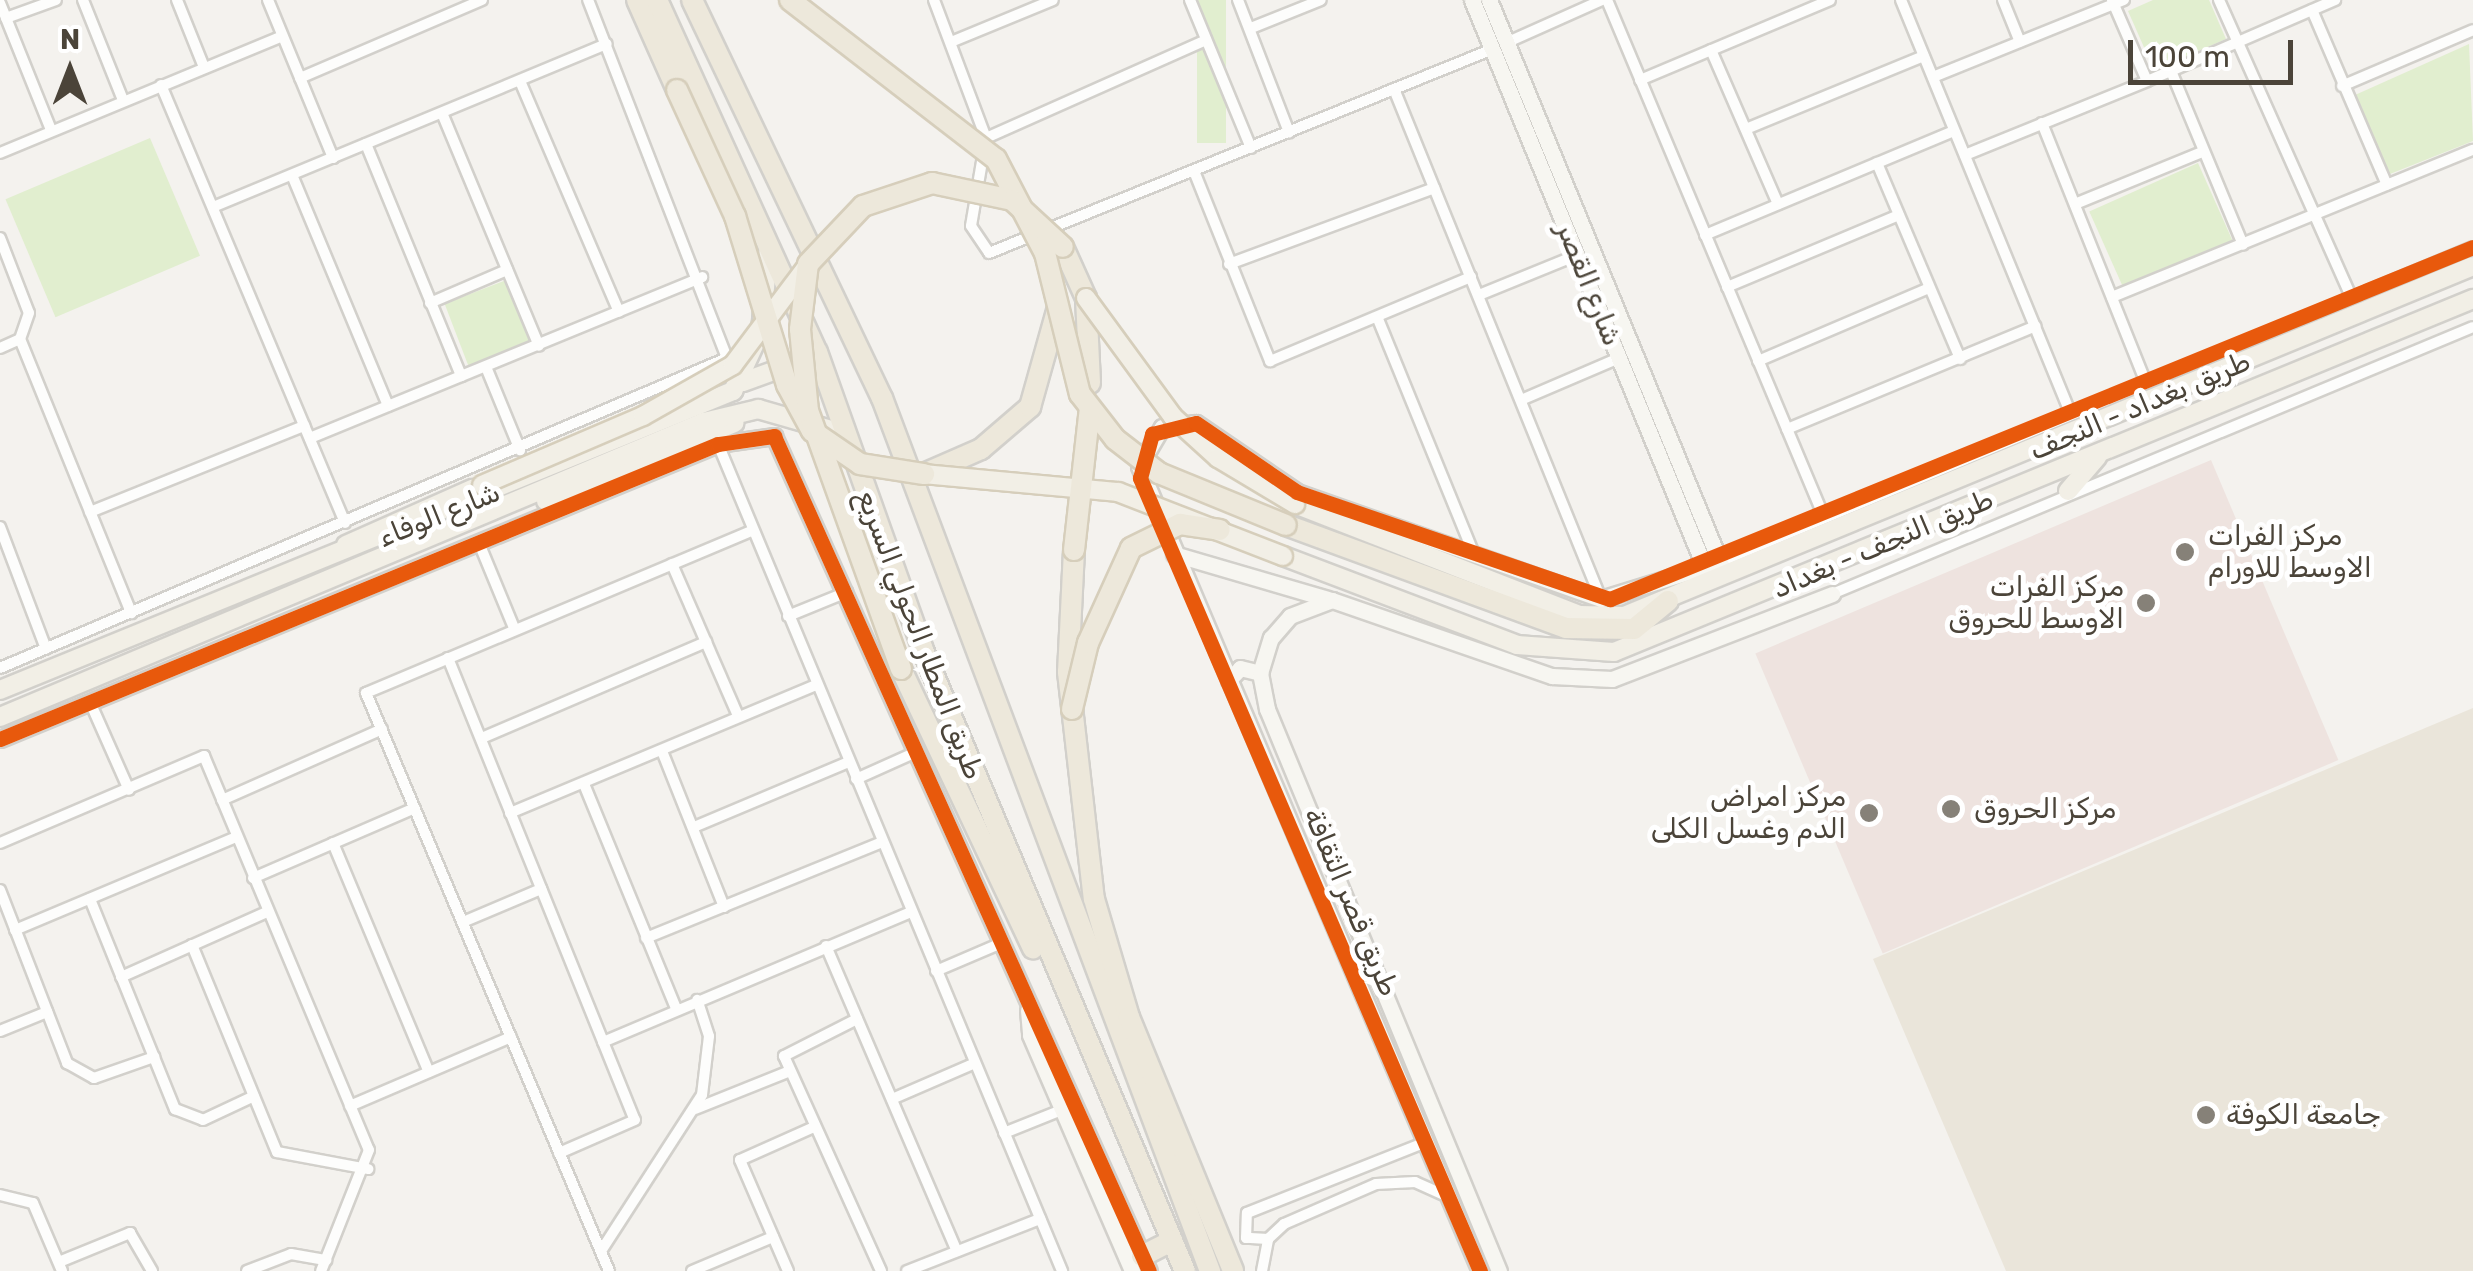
<!DOCTYPE html>
<html>
<head>
<meta charset="utf-8">
<style>
	body { margin:0 }
	#map { position:relative; width:2473px; height:1271px; overflow:hidden; background:#f4f2ee; font-family:Rubik,Vazirmatn,sans-serif }
	div>[style] { position:absolute }
	[style*='--x'] { left:calc(var(--x)*1px); top:calc(var(--y)*1px); width:calc(var(--w)*1px); rotate:calc(var(--a)*1deg) }
	.education>* { inset:0; background:#eae5da }
	.medical>* { inset:0; background:#eee3df; transform-origin:0 0 }
	.green>* { inset:0; background:#e1eecf; transform-origin:0 0 }
	.roads { filter:drop-shadow(2px 0 #d2d0cb) drop-shadow(-2px 0 #d2d0cb) drop-shadow(0 2px #d2d0cb) drop-shadow(0 -2px #d2d0cb) }
	.street>* { height:10px; margin:-5px; padding:0 5px; transform-origin:5px; border-radius:5px; background:#fdfdfc }
	.secondary>* { height:15px; margin:-7.5px; padding:0 7.5px; transform-origin:7.5px; border-radius:7.5px; background:#f7f6f1 }
	.primary>* { height:18px; margin:-9px; padding:0 9px; transform-origin:9px; border-radius:9px; background:#f2efe6 }
	.highway>* { height:20px; margin:-10px; padding:0 10px; transform-origin:10px; border-radius:10px; background:#ede8db }
	.bridges { filter:drop-shadow(2px 0 #d6cebb) drop-shadow(-2px 0 #d6cebb) drop-shadow(0 2px #d6cebb) drop-shadow(0 -2px #d6cebb) }
	.primary-bridge>* { height:18px; margin:-9px; padding:0 9px; transform-origin:9px; border-radius:9px; background:#f2efe6 }
	.highway-bridge>* { height:20px; margin:-10px; padding:0 10px; transform-origin:10px; border-radius:10px; background:#ede8db }
	.cycleway>* { height:15px; margin:-7.5px; padding:0 7.5px; transform-origin:7.5px; border-radius:7.5px; background:#e8590c }
	.dots>* { width:28px; height:28px; translate:-50% -50%; box-sizing:border-box; border:5px solid #fff; border-radius:50% }
	span { translate:-50% -50%; white-space:nowrap; text-align:center; line-height:1.15; -webkit-text-stroke:10px #fff; paint-order:stroke }
	.street-label { font-size:28px; color:#4b4439 }
	.poi-label { font-size:28px; color:#4b4439 }
	.left { translate:0 -50%; text-align:left }
	.right { translate:-100% -50%; text-align:right }
	.north { position:absolute; left:20px; top:20px; width:100px; height:100px; -webkit-text-stroke:8px #fff; paint-order:stroke; rotate:0deg; font-size:28px; font-weight:700; line-height:40px; text-align:center; color:#4b4439 }
	.north::after { content:''; display:block; margin:auto; width:35px; height:45px; background:#4b4439; clip-path:polygon(50% 0,100% 100%,50% 72%,0 100%) }
	.scale { position:absolute; left:2128px; top:40px; width:165px; height:45px; box-sizing:border-box; border:5px solid #4b4439; border-top:0; padding-left:12px; font-size:30px; line-height:35px; white-space:nowrap; color:#4b4439; -webkit-text-stroke:8px #fff; paint-order:stroke }
</style>
</head>
<body>
<div id="map">
	<div class="education">
		<i style="clip-path:polygon(2473px 708px,2473px 1271px,2006px 1271px,1873px 959px)"></i>
	</div>
	<div class="medical">
		<i style="left:2211px;top:460px;width:326px;height:495px;rotate:67deg"></i>
	</div>
	<div class="green">
		<i style="left:1197px;top:0;width:29px;height:143px"></i>
		<i style="clip-path:polygon(2153px 0,2209px 0,2226px 39px,2154px 70px,2128px 11px)"></i>
		<i style="clip-path:polygon(2469px 44px,2473px 141px,2390px 174px,2355px 95px)"></i>
		<i style="left:150px;top:138px;width:128px;height:157px;rotate:67deg"></i>
		<i style="left:2198px;top:163px;width:85px;height:119px;rotate:66deg"></i>
		<i style="left:509px;top:279px;width:69px;height:69px;rotate:69deg"></i>
	</div>
	<div class="roads">
		<div class="street">
			<i style="--x:83;--y:0;--w:108;--a:68.2"></i>
			<i style="--x:177;--y:0;--w:72;--a:68.1"></i>
			<i style="--x:268;--y:0;--w:171;--a:67.6"></i>
			<i style="--x:934;--y:0;--w:147;--a:69.4"></i>
			<i style="--x:986;--y:138;--w:89;--a:99.7"></i>
			<i style="--x:971;--y:226;--w:32;--a:56"></i>
			<i style="--x:989;--y:253;--w:544;--a:-22.04"></i>
			<i style="--x:1190;--y:0;--w:160;--a:67.6"></i>
			<i style="--x:1238;--y:0;--w:142;--a:68.9"></i>
			<i style="--x:1607;--y:0;--w:561;--a:67.23"></i>
			<i style="--x:1901;--y:0;--w:448;--a:67.7"></i>
			<i style="--x:2003;--y:0;--w:45;--a:68"></i>
			<i style="--x:2112;--y:0;--w:88;--a:66.6"></i>
			<i style="--x:2147;--y:81;--w:26;--a:-23"></i>
			<i style="--x:2171;--y:71;--w:188;--a:67.5"></i>
			<i style="--x:2219;--y:0;--w:325;--a:66"></i>
			<i style="--x:0;--y:3;--w:137;--a:68.1"></i>
			<i style="--x:2312;--y:10;--w:190;--a:66.8"></i>
			<i style="--x:6;--y:18;--w:53;--a:-19.8"></i>
			<i style="--x:1251;--y:28;--w:75;--a:-21.8"></i>
			<i style="--x:951;--y:42;--w:110;--a:-22.4"></i>
			<i style="--x:1508;--y:42;--w:103;--a:-24.1"></i>
			<i style="--x:1711;--y:50;--w:168;--a:66.5"></i>
			<i style="--x:2171;--y:71;--w:179;--a:-23.4"></i>
			<i style="--x:1933;--y:77;--w:206;--a:-22"></i>
			<i style="--x:300;--y:78;--w:198;--a:-23.2"></i>
			<i style="--x:1640;--y:80;--w:206;--a:-22.8"></i>
			<i style="--x:520;--y:81;--w:251;--a:66.8"></i>
			<i style="--x:161;--y:85;--w:475;--a:67.2"></i>
			<i style="--x:2342;--y:86;--w:142;--a:-23.1"></i>
			<i style="--x:1394;--y:89;--w:550;--a:67.91"></i>
			<i style="--x:442;--y:113;--w:252;--a:67.4"></i>
			<i style="--x:2042;--y:123;--w:280;--a:68.2"></i>
			<i style="--x:1746;--y:129;--w:192;--a:-22.3"></i>
			<i style="--x:986;--y:138;--w:241;--a:-24"></i>
			<i style="--x:366;--y:144;--w:251;--a:67.7"></i>
			<i style="--x:0;--y:153;--w:305;--a:-22.5"></i>
			<i style="--x:1965;--y:155;--w:196;--a:-22.1"></i>
			<i style="--x:1877;--y:163;--w:213;--a:67"></i>
			<i style="--x:1194;--y:171;--w:205;--a:68.2"></i>
			<i style="--x:1270;--y:361;--w:218;--a:-22.7"></i>
			<i style="--x:292;--y:175;--w:250;--a:67.4"></i>
			<i style="--x:2075;--y:204;--w:139;--a:-22.3"></i>
			<i style="--x:213;--y:207;--w:426;--a:-22.5"></i>
			<i style="--x:1705;--y:235;--w:270;--a:-22.7"></i>
			<i style="--x:0;--y:238;--w:80;--a:68.9"></i>
			<i style="--x:29;--y:313;--w:28;--a:109"></i>
			<i style="--x:20;--y:339;--w:296;--a:67.9"></i>
			<i style="--x:1229;--y:264;--w:219;--a:-20.3"></i>
			<i style="--x:1727;--y:287;--w:186;--a:-22.7"></i>
			<i style="--x:1479;--y:295;--w:106;--a:-22.2"></i>
			<i style="--x:2112;--y:297;--w:390;--a:-22.2"></i>
			<i style="--x:430;--y:303;--w:84;--a:-23.2"></i>
			<i style="--x:1378;--y:319;--w:254;--a:67.8"></i>
			<i style="--x:0;--y:348;--w:22;--a:-24"></i>
			<i style="--x:1758;--y:361;--w:186;--a:-23.1"></i>
			<i style="--x:486;--y:367;--w:90;--a:67.7"></i>
			<i style="--x:1521;--y:400;--w:107;--a:-23.2"></i>
			<i style="--x:1787;--y:429;--w:269;--a:-22.5"></i>
			<i style="--x:310;--y:438;--w:424;--a:-22.3"></i>
			<i style="--x:718;--y:444;--w:896;--a:67.41"></i>
			<i style="--x:90;--y:512;--w:231;--a:-21.9"></i>
			<i style="--x:0;--y:527;--w:130;--a:69.3"></i>
			<i style="--x:479;--y:543;--w:92;--a:67.6"></i>
			<i style="--x:1720;--y:562;--w:816;--a:-22.7"></i>
			<i style="--x:672;--y:564;--w:166;--a:66.5"></i>
			<i style="--x:1832;--y:594;--w:694;--a:-22.61"></i>
			<i style="--x:788;--y:616;--w:64;--a:-22.1"></i>
			<i style="--x:448;--y:658;--w:498;--a:68"></i>
			<i style="--x:635;--y:1120;--w:83;--a:156.5"></i>
			<i style="--x:0;--y:668;--w:790;--a:-23.09"></i>
			<i style="--x:727;--y:358;--w:384;--a:-111.2"></i>
			<i style="--x:90;--y:702;--w:96;--a:66.1"></i>
			<i style="--x:482;--y:738;--w:244;--a:-23.2"></i>
			<i style="--x:662;--y:751;--w:168;--a:68.3"></i>
			<i style="--x:856;--y:779;--w:66;--a:-24.2"></i>
			<i style="--x:584;--y:784;--w:242;--a:67.7"></i>
			<i style="--x:222;--y:800;--w:175;--a:-23.9"></i>
			<i style="--x:510;--y:813;--w:332;--a:-22.7"></i>
			<i style="--x:694;--y:827;--w:168;--a:-22.8"></i>
			<i style="--x:0;--y:843;--w:222;--a:-23.1"></i>
			<i style="--x:204;--y:756;--w:427;--a:67.3"></i>
			<i style="--x:369;--y:1150;--w:130;--a:111.6"></i>
			<i style="--x:333;--y:843;--w:248;--a:67.3"></i>
			<i style="--x:253;--y:878;--w:176;--a:-23.4"></i>
			<i style="--x:0;--y:890;--w:186;--a:68.8"></i>
			<i style="--x:67;--y:1063;--w:31;--a:29"></i>
			<i style="--x:94;--y:1078;--w:64;--a:-19.3"></i>
			<i style="--x:90;--y:899;--w:227;--a:68"></i>
			<i style="--x:175;--y:1109;--w:30;--a:21"></i>
			<i style="--x:203;--y:1120;--w:56;--a:-25.2"></i>
			<i style="--x:463;--y:922;--w:85;--a:-22.9"></i>
			<i style="--x:15;--y:930;--w:240;--a:-22.8"></i>
			<i style="--x:646;--y:938;--w:255;--a:-22.1"></i>
			<i style="--x:192;--y:945;--w:224;--a:67.7"></i>
			<i style="--x:277;--y:1152;--w:93;--a:10.6"></i>
			<i style="--x:826;--y:946;--w:332;--a:66.8"></i>
			<i style="--x:936;--y:971;--w:69;--a:-23.2"></i>
			<i style="--x:121;--y:977;--w:160;--a:-24"></i>
			<i style="--x:857;--y:1019;--w:82;--a:153.1"></i>
			<i style="--x:784;--y:1056;--w:236;--a:65.7"></i>
			<i style="--x:0;--y:1031;--w:51;--a:-22"></i>
			<i style="--x:603;--y:1042;--w:334;--a:-22.9"></i>
			<i style="--x:892;--y:1099;--w:90;--a:-23.4"></i>
			<i style="--x:350;--y:1106;--w:175;--a:-23.2"></i>
			<i style="--x:695;--y:1109;--w:102;--a:-21.8"></i>
			<i style="--x:1004;--y:1133;--w:65;--a:-21.8"></i>
			<i style="--x:0;--y:1195;--w:34;--a:14"></i>
			<i style="--x:33;--y:1203;--w:74;--a:66.9"></i>
			<i style="--x:1268;--y:1239;--w:22;--a:-177"></i>
			<i style="--x:1246;--y:1238;--w:25;--a:-88"></i>
			<i style="--x:1247;--y:1213;--w:193;--a:-21.6"></i>
			<i style="--x:601;--y:1251;--w:186;--a:-57.1"></i>
			<i style="--x:702;--y:1095;--w:59;--a:-83.2"></i>
			<i style="--x:709;--y:1036;--w:38;--a:-108"></i>
			<i style="--x:59;--y:1262;--w:77;--a:-22.2"></i>
			<i style="--x:130;--y:1233;--w:44;--a:59.9"></i>
			<i style="--x:247;--y:1271;--w:47;--a:-21.1"></i>
			<i style="--x:291;--y:1254;--w:36;--a:10"></i>
			<i style="--x:609;--y:1271;--w:627;--a:-112.8"></i>
			<i style="--x:366;--y:693;--w:419;--a:-22.8"></i>
			<i style="--x:692;--y:1271;--w:88;--a:-22.8"></i>
			<i style="--x:788;--y:1271;--w:121;--a:-113.4"></i>
			<i style="--x:740;--y:1160;--w:81;--a:-24"></i>
			<i style="--x:907;--y:1271;--w:143;--a:-21.4"></i>
			<i style="--x:1262;--y:1271;--w:33;--a:-79"></i>
			<i style="--x:1268;--y:1239;--w:22;--a:-43"></i>
			<i style="--x:1284;--y:1224;--w:100;--a:-23.5"></i>
			<i style="--x:1376;--y:1184;--w:39;--a:-3"></i>
			<i style="--x:1415;--y:1182;--w:34;--a:24"></i>
		</div>
		<div class="secondary">
			<i style="--x:1472;--y:0;--w:614;--a:67.7"></i>
			<i style="--x:1174;--y:554;--w:160;--a:16.3"></i>
			<i style="--x:1229;--y:680;--w:16;--a:-47"></i>
			<i style="--x:1240;--y:668;--w:21;--a:14"></i>
			<i style="--x:0;--y:739;--w:776;--a:-22.34"></i>
			<i style="--x:718;--y:444;--w:57;--a:-8.1"></i>
			<i style="--x:774;--y:436;--w:915;--a:65.82"></i>
			<i style="--x:1028;--y:1010;--w:25;--a:85"></i>
			<i style="--x:1030;--y:1035;--w:257;--a:66.6"></i>
			<i style="--x:1480;--y:1271;--w:874;--a:-112.96"></i>
			<i style="--x:1139;--y:466;--w:45;--a:-59.5"></i>
			<i style="--x:1162;--y:427;--w:34;--a:-7"></i>
			<i style="--x:1196;--y:423;--w:122;--a:34.3"></i>
			<i style="--x:1297;--y:492;--w:322;--a:19.4"></i>
			<i style="--x:1601;--y:599;--w:125;--a:-17.3"></i>
			<i style="--x:1720;--y:562;--w:608;--a:-112.34"></i>
			<i style="--x:1499;--y:1271;--w:608;--a:-112.43"></i>
			<i style="--x:1267;--y:709;--w:37;--a:-101"></i>
			<i style="--x:1260;--y:673;--w:37;--a:-73"></i>
			<i style="--x:1271;--y:638;--w:29;--a:-49"></i>
			<i style="--x:1290;--y:616;--w:45;--a:-20.9"></i>
			<i style="--x:1332;--y:600;--w:233;--a:19.1"></i>
			<i style="--x:1552;--y:676;--w:60;--a:2.9"></i>
			<i style="--x:1612;--y:679;--w:236;--a:-21.1"></i>
		</div>
		<div class="primary">
			<i style="--x:743;--y:382;--w:47;--a:-20"></i>
			<i style="--x:787;--y:366;--w:30;--a:62"></i>
			<i style="--x:2068;--y:491;--w:45;--a:-49.5"></i>
			<i style="--x:546;--y:501;--w:204;--a:-22.5"></i>
			<i style="--x:1295;--y:504;--w:305;--a:21.3"></i>
			<i style="--x:1579;--y:615;--w:45;--a:1.3"></i>
			<i style="--x:1624;--y:616;--w:918;--a:-22.4"></i>
			<i style="--x:346;--y:545;--w:138;--a:-24"></i>
			<i style="--x:1283;--y:556;--w:250;--a:20.8"></i>
			<i style="--x:1517;--y:645;--w:97;--a:4.1"></i>
			<i style="--x:1614;--y:652;--w:929;--a:-22.34"></i>
			<i style="--x:0;--y:690;--w:792;--a:-22.19"></i>
			<i style="--x:733;--y:391;--w:67;--a:-65.3"></i>
			<i style="--x:761;--y:330;--w:84;--a:-84.6"></i>
			<i style="--x:0;--y:717;--w:763;--a:-22.74"></i>
			<i style="--x:704;--y:422;--w:56;--a:-13.5"></i>
			<i style="--x:758;--y:409;--w:91;--a:16"></i>
		</div>
		<div class="highway">
			<i style="--x:637;--y:0;--w:98;--a:66"></i>
			<i style="--x:657;--y:0;--w:387;--a:65.6"></i>
			<i style="--x:817;--y:352;--w:316;--a:70.4"></i>
			<i style="--x:923;--y:650;--w:674;--a:67.13"></i>
			<i style="--x:692;--y:0;--w:441;--a:64.5"></i>
			<i style="--x:882;--y:398;--w:933;--a:69.41"></i>
			<i style="--x:1063;--y:247;--w:56;--a:65.7"></i>
			<i style="--x:1086;--y:298;--w:85;--a:87.3"></i>
			<i style="--x:924;--y:474;--w:62;--a:-23.7"></i>
			<i style="--x:981;--y:449;--w:65;--a:-40.6"></i>
			<i style="--x:1030;--y:407;--w:100;--a:-74.3"></i>
			<i style="--x:1286;--y:525;--w:298;--a:20.2"></i>
			<i style="--x:1566;--y:628;--w:68;--a:0.8"></i>
			<i style="--x:1634;--y:629;--w:44;--a:-39.5"></i>
			<i style="--x:1074;--y:550;--w:122;--a:92.8"></i>
			<i style="--x:1068;--y:672;--w:228;--a:83.5"></i>
			<i style="--x:1094;--y:899;--w:123;--a:73.5"></i>
			<i style="--x:1129;--y:1017;--w:274;--a:67.7"></i>
			<i style="--x:901;--y:669;--w:309;--a:64.7"></i>
			<i style="--x:1142;--y:1256;--w:34;--a:-27"></i>
		</div>
	</div>
	<div class="bridges">
		<div class="primary-bridge">
			<i style="--x:1086;--y:298;--w:147;--a:53.8"></i>
			<i style="--x:1173;--y:417;--w:61;--a:42.3"></i>
			<i style="--x:1218;--y:458;--w:90;--a:30.9"></i>
			<i style="--x:924;--y:474;--w:195;--a:5.3"></i>
			<i style="--x:1118;--y:492;--w:177;--a:21.2"></i>
			<i style="--x:482;--y:485;--w:175;--a:-23.2"></i>
			<i style="--x:643;--y:416;--w:103;--a:-29.5"></i>
			<i style="--x:733;--y:365;--w:125;--a:-53.1"></i>
		</div>
		<div class="highway-bridge">
			<i style="--x:790;--y:0;--w:260;--a:37.7"></i>
			<i style="--x:996;--y:159;--w:106;--a:62.5"></i>
			<i style="--x:1045;--y:253;--w:145;--a:76.1"></i>
			<i style="--x:1080;--y:394;--w:57;--a:52.1"></i>
			<i style="--x:1115;--y:439;--w:56;--a:37.7"></i>
			<i style="--x:1159;--y:473;--w:137;--a:22.3"></i>
			<i style="--x:677;--y:90;--w:139;--a:65.3"></i>
			<i style="--x:735;--y:216;--w:177;--a:72.9"></i>
			<i style="--x:787;--y:385;--w:52;--a:61.5"></i>
			<i style="--x:812;--y:431;--w:58;--a:34.5"></i>
			<i style="--x:860;--y:464;--w:65;--a:8.9"></i>
			<i style="--x:1074;--y:550;--w:143;--a:-83.6"></i>
			<i style="--x:901;--y:669;--w:274;--a:-109.8"></i>
			<i style="--x:808;--y:411;--w:82;--a:-95.6"></i>
			<i style="--x:800;--y:329;--w:65;--a:-83"></i>
			<i style="--x:808;--y:264;--w:80;--a:-46.5"></i>
			<i style="--x:863;--y:206;--w:73;--a:-18.4"></i>
			<i style="--x:932;--y:183;--w:82;--a:12"></i>
			<i style="--x:1012;--y:200;--w:69;--a:42.7"></i>
			<i style="--x:1072;--y:709;--w:68;--a:-76.4"></i>
			<i style="--x:1088;--y:643;--w:104;--a:-65.6"></i>
			<i style="--x:1131;--y:548;--w:55;--a:-26.1"></i>
			<i style="--x:1180;--y:524;--w:40;--a:8.5"></i>
		</div>
	</div>
	<div class="cycleway">
		<i style="--x:0;--y:739;--w:776;--a:-22.34"></i>
		<i style="--x:718;--y:444;--w:57;--a:-8.1"></i>
		<i style="--x:774;--y:436;--w:915;--a:65.82"></i>
		<i style="--x:1480;--y:1271;--w:863;--a:-113.21"></i>
		<i style="--x:1140;--y:478;--w:46;--a:-74.7"></i>
		<i style="--x:1152;--y:434;--w:45;--a:-14"></i>
		<i style="--x:1196;--y:423;--w:122;--a:34.3"></i>
		<i style="--x:1297;--y:492;--w:331;--a:18.9"></i>
		<i style="--x:1610;--y:599;--w:932;--a:-22.19"></i>
	</div>
	<div class="dots">
		<i style="left:2185px;top:552px;background:#868178"></i>
		<i style="left:2146px;top:603px;background:#868178"></i>
		<i style="left:1951px;top:809px;background:#868178"></i>
		<i style="left:1869px;top:813px;background:#868178"></i>
		<i style="left:2206px;top:1115px;background:#868178"></i>
	</div>
	<div class="street-label">
		<span style="left:1589px;top:284px;rotate:68deg">شارع القصر</span>
		<span style="left:2140px;top:406px;rotate:-23deg">طريق بغداد - النجف</span>
		<span style="left:439px;top:515px;rotate:-22deg">شارع الوفاء</span>
		<span style="left:1883px;top:544px;rotate:-23deg">طريق النجف - بغداد</span>
		<span style="left:920px;top:635px;rotate:69deg">طريق المطار الحولي السريع</span>
		<span style="left:1351px;top:902px;rotate:67deg">طريق قصر الثقافة</span>
	</div>
	<div class="poi-label">
		<span class="left" style="left:2208px;top:552px">مركز الفرات<br>الاوسط للاورام</span>
		<span class="right" style="left:2124px;top:603px">مركز الفرات<br>الاوسط للحروق</span>
		<span class="right" style="left:1846px;top:813px">مركز امراض<br>الدم وغسل الكلى</span>
		<span class="left" style="left:1974px;top:809px">مركز الحروق</span>
		<span class="left" style="left:2226px;top:1115px">جامعة الكوفة</span>
	</div>
	<div class="north">N</div>
	<div class="scale">100 m</div>
</div>
</body>
</html>
